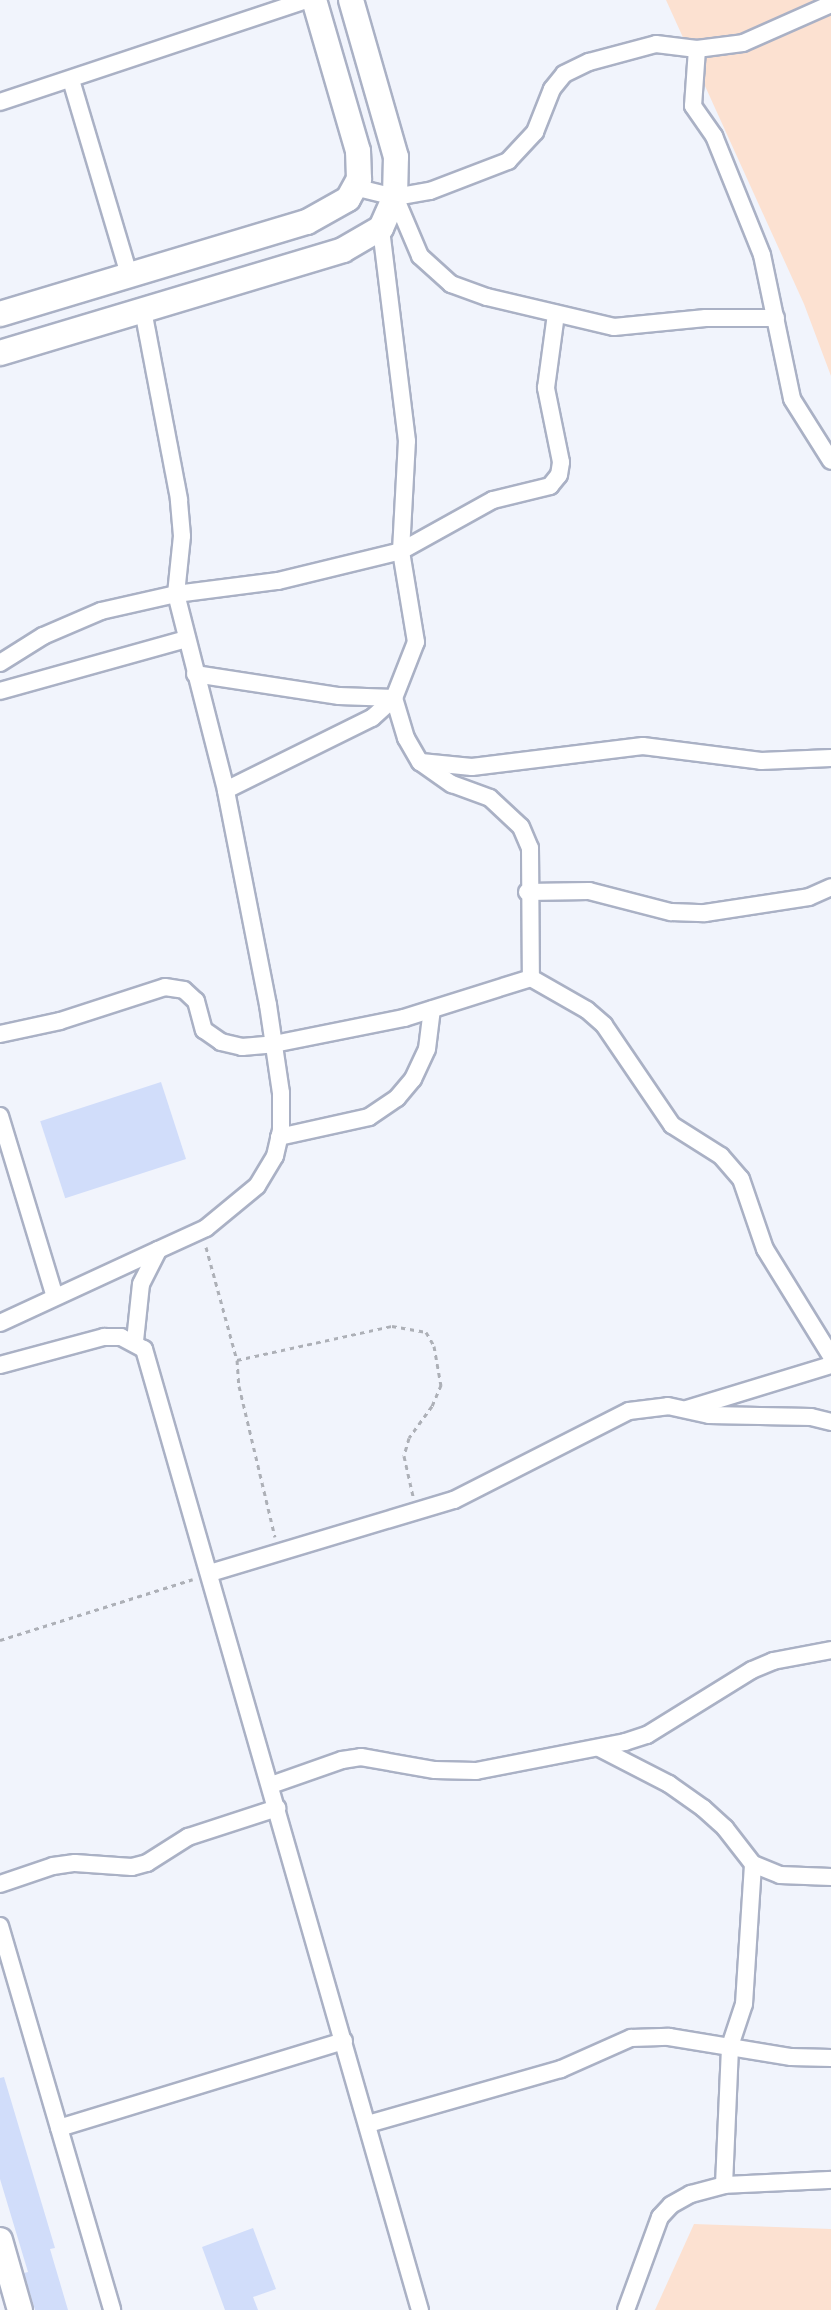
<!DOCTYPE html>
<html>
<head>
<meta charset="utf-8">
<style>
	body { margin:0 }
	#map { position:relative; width:831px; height:2310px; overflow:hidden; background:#f1f4fc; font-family:Mulish,sans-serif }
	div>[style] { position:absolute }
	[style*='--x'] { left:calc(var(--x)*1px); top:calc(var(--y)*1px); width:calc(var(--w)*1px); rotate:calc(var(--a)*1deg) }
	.green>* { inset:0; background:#fce1d1 }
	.building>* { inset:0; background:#d1ddfa; transform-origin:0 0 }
	.path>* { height:3px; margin-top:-1.5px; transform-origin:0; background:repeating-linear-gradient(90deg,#adb0b7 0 4.5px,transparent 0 9px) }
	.roads { filter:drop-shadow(2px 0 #aab1c5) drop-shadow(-2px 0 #aab1c5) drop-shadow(0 2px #aab1c5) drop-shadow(0 -2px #aab1c5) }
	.street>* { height:16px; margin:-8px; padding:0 8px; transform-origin:8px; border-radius:8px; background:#fff }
	.secondary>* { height:24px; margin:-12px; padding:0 12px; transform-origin:12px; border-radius:12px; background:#fff }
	span { translate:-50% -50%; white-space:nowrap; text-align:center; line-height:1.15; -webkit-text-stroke:4.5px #fff; paint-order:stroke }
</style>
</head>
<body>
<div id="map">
	<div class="green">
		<i style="clip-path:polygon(666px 0,831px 0,831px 376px,804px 304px)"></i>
		<i style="clip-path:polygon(694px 2224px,831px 2229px,831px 2310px,655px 2310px)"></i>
	</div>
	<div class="building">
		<i style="left:161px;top:1082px;width:81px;height:127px;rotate:72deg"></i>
		<i style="clip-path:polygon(4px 2077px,55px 2248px,50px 2249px,68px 2310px,35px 2310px,24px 2273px,28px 2272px,0 2179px,0 2078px)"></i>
		<i style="clip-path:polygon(253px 2228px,276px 2289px,253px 2297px,258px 2310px,225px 2310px,202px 2247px)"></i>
	</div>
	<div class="path">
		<i style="--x:206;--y:1247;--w:117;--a:74.7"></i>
		<i style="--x:237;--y:1360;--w:159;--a:-12.4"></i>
		<i style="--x:392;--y:1326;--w:35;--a:10"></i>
		<i style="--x:426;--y:1332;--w:16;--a:60"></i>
		<i style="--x:434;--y:1346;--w:40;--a:80"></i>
		<i style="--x:441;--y:1385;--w:23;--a:113"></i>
		<i style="--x:432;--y:1406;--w:39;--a:126"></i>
		<i style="--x:409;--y:1438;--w:19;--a:106"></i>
		<i style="--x:404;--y:1456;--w:41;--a:77.3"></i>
		<i style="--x:237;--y:1360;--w:26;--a:86"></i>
		<i style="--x:239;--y:1386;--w:155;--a:76.6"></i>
		<i style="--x:0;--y:1640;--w:202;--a:-17.5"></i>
	</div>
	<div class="roads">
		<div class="street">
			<i style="--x:697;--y:49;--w:57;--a:94"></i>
			<i style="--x:693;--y:106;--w:37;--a:55"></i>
			<i style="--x:714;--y:136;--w:128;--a:68"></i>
			<i style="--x:762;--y:255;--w:147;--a:78.2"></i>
			<i style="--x:792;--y:399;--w:73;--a:57.8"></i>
			<i style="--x:71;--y:80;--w:203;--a:73.4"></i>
			<i style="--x:0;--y:102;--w:323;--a:-18.4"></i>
			<i style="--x:354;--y:187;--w:42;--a:13.7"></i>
			<i style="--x:395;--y:197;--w:64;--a:67"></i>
			<i style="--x:420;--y:256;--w:42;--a:42.1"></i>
			<i style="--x:451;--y:284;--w:38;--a:20"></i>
			<i style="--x:487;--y:297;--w:130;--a:13.3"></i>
			<i style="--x:614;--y:327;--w:92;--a:-5.6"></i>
			<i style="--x:706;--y:318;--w:70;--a:0"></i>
			<i style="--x:395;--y:197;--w:36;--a:-10"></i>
			<i style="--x:430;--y:191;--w:84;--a:-21"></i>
			<i style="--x:508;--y:161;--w:40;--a:-47"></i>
			<i style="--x:535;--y:132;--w:46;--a:-68.4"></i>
			<i style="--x:552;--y:89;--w:19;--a:-51"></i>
			<i style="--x:564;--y:74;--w:28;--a:-26"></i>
			<i style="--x:589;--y:62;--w:69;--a:-15"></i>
			<i style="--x:656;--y:44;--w:41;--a:7"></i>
			<i style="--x:697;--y:49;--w:46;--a:-7.4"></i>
			<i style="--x:743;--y:43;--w:96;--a:-23.9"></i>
			<i style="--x:0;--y:663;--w:51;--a:-32.1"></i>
			<i style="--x:43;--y:636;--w:63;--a:-23.3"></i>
			<i style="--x:101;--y:611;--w:77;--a:-12.8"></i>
			<i style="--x:176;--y:594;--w:103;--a:-7.3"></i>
			<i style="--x:278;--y:581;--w:127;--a:-13.7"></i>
			<i style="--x:401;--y:551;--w:105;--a:-29"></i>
			<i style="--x:493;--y:500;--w:59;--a:-13.8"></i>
			<i style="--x:550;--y:486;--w:14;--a:-51"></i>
			<i style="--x:559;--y:475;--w:13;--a:-81"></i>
			<i style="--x:561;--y:462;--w:76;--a:-101.5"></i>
			<i style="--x:546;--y:388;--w:75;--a:-82.3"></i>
			<i style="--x:195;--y:674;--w:146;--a:8.7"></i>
			<i style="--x:339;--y:696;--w:55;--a:2.1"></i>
			<i style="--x:394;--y:698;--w:42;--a:73.3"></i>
			<i style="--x:406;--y:738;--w:28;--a:60"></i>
			<i style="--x:420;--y:762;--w:39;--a:35"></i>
			<i style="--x:452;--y:784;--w:40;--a:20.2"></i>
			<i style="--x:490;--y:798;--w:42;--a:43.1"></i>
			<i style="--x:521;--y:827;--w:23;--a:67"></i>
			<i style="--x:530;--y:848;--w:130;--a:89.6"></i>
			<i style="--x:0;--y:691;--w:193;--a:-15.6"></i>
			<i style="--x:421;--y:762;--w:51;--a:5.6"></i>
			<i style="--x:472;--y:767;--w:172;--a:-7"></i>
			<i style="--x:643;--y:746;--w:119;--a:7.2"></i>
			<i style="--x:761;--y:761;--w:70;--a:-2.5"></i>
			<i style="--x:226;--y:790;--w:163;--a:-26.3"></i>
			<i style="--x:372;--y:718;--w:30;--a:-42"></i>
			<i style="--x:394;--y:698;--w:60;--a:-68.6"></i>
			<i style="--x:416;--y:642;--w:92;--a:-99.4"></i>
			<i style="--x:401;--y:551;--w:110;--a:-86.9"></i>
			<i style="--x:407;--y:441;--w:215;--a:-97"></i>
			<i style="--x:527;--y:892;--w:62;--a:-0.9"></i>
			<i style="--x:589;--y:891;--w:85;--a:14.4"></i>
			<i style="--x:671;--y:912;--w:34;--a:2"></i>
			<i style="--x:705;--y:913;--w:105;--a:-8.7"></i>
			<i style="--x:809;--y:897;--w:24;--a:-24"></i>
			<i style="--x:0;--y:1034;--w:61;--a:-12.2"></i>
			<i style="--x:60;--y:1021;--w:110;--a:-17.9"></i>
			<i style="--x:165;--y:987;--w:19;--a:9"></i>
			<i style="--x:184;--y:990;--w:16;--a:43"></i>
			<i style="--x:196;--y:1001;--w:30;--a:75"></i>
			<i style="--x:204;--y:1030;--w:21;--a:35"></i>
			<i style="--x:221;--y:1042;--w:22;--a:13"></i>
			<i style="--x:242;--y:1047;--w:32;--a:-5"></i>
			<i style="--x:274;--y:1044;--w:133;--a:-11.3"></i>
			<i style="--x:404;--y:1018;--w:133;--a:-17.5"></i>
			<i style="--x:531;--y:978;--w:64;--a:29.7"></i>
			<i style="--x:587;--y:1010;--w:23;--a:41"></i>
			<i style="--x:604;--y:1025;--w:121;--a:55.8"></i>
			<i style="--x:672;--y:1125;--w:58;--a:32.3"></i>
			<i style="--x:721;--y:1156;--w:30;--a:49"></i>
			<i style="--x:741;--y:1179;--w:74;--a:71.1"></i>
			<i style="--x:765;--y:1249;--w:126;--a:58.3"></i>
			<i style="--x:0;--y:1116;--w:189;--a:73.1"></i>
			<i style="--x:279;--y:1137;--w:92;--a:-12.5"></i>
			<i style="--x:369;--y:1117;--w:34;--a:-34"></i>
			<i style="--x:397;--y:1098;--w:25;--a:-50"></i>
			<i style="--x:413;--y:1079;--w:33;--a:-65"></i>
			<i style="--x:427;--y:1049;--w:40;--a:-82.9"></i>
			<i style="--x:0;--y:1323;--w:174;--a:-24.8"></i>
			<i style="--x:135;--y:1341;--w:57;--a:-84"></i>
			<i style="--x:141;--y:1284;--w:38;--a:-63"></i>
			<i style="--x:158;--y:1250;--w:53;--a:-24.6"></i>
			<i style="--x:206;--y:1228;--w:66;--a:-39.5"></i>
			<i style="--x:257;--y:1186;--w:35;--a:-59"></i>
			<i style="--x:275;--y:1156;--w:28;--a:-77"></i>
			<i style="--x:281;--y:1129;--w:36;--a:-90"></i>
			<i style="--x:281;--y:1093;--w:89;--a:-98.4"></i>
			<i style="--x:268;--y:1005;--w:219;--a:-101.1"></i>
			<i style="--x:226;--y:790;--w:202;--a:-104.3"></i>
			<i style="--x:176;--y:594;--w:58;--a:-84.1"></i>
			<i style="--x:182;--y:536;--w:37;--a:-95"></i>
			<i style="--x:179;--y:499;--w:192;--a:-100.8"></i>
			<i style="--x:0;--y:1365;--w:108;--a:-15.1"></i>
			<i style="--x:104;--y:1337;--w:17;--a:0"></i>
			<i style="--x:121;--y:1337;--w:26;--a:28"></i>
			<i style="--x:144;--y:1349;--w:1000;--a:73.98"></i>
			<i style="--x:687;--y:1409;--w:151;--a:-17"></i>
			<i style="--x:210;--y:1573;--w:255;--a:-16.7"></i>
			<i style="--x:454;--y:1500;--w:196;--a:-27"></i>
			<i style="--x:629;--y:1411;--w:39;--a:-7"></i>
			<i style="--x:668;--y:1406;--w:42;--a:12.4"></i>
			<i style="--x:709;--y:1415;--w:102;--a:1.1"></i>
			<i style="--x:811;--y:1417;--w:21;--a:14"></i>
			<i style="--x:599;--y:1748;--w:79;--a:27.2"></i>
			<i style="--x:669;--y:1784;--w:42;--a:35.2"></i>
			<i style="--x:703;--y:1808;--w:30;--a:42"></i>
			<i style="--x:725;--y:1828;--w:46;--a:52.1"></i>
			<i style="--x:753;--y:1864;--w:29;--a:22"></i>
			<i style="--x:780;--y:1875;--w:51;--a:2.2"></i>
			<i style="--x:271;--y:1785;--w:75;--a:-19.4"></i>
			<i style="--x:342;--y:1760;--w:19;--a:-9"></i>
			<i style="--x:361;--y:1757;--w:75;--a:10"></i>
			<i style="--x:435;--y:1770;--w:41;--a:1.4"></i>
			<i style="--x:476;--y:1771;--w:152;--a:-11"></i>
			<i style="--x:625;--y:1742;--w:23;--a:-18"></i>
			<i style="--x:647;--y:1735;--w:123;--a:-31.8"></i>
			<i style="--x:752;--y:1670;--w:23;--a:-23"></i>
			<i style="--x:773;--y:1661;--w:59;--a:-10.7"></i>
			<i style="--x:0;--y:1884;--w:56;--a:-18.8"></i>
			<i style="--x:53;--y:1866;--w:22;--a:-8"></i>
			<i style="--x:75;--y:1863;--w:57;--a:4"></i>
			<i style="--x:132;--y:1867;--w:16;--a:-15"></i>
			<i style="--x:147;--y:1863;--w:49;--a:-32.4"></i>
			<i style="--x:188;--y:1837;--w:94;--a:-18"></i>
			<i style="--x:0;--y:1926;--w:400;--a:73.7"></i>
			<i style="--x:368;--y:2124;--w:201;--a:-15.9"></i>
			<i style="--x:561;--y:2069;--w:77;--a:-23.9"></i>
			<i style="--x:631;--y:2038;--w:38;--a:-2"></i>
			<i style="--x:669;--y:2037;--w:124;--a:9.3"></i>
			<i style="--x:791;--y:2057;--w:40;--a:1.4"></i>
			<i style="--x:59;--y:2128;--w:298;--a:-17"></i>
			<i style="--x:724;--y:2185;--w:139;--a:-87.5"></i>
			<i style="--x:730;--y:2046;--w:44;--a:-71.6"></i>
			<i style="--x:744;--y:2004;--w:140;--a:-86.3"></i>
			<i style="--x:626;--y:2310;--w:99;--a:-69.9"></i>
			<i style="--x:660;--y:2217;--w:16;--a:-47"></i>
			<i style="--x:671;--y:2205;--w:23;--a:-29"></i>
			<i style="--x:691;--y:2194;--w:34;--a:-15"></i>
			<i style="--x:724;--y:2185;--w:107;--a:-2.7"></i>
		</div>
		<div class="secondary">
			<i style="--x:0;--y:314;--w:320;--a:-16.7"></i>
			<i style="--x:307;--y:222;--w:47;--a:-29.3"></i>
			<i style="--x:348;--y:199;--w:23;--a:-61"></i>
			<i style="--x:359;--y:179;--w:28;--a:-92"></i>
			<i style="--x:358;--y:151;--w:157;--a:-106.2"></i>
			<i style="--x:0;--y:353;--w:358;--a:-16.7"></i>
			<i style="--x:343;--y:250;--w:44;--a:-30.1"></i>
			<i style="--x:381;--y:228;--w:34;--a:-66"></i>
			<i style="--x:395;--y:197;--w:40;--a:-88.6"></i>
			<i style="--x:396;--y:157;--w:163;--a:-106"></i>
			<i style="--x:0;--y:2240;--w:73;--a:74.1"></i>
		</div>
	</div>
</div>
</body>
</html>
